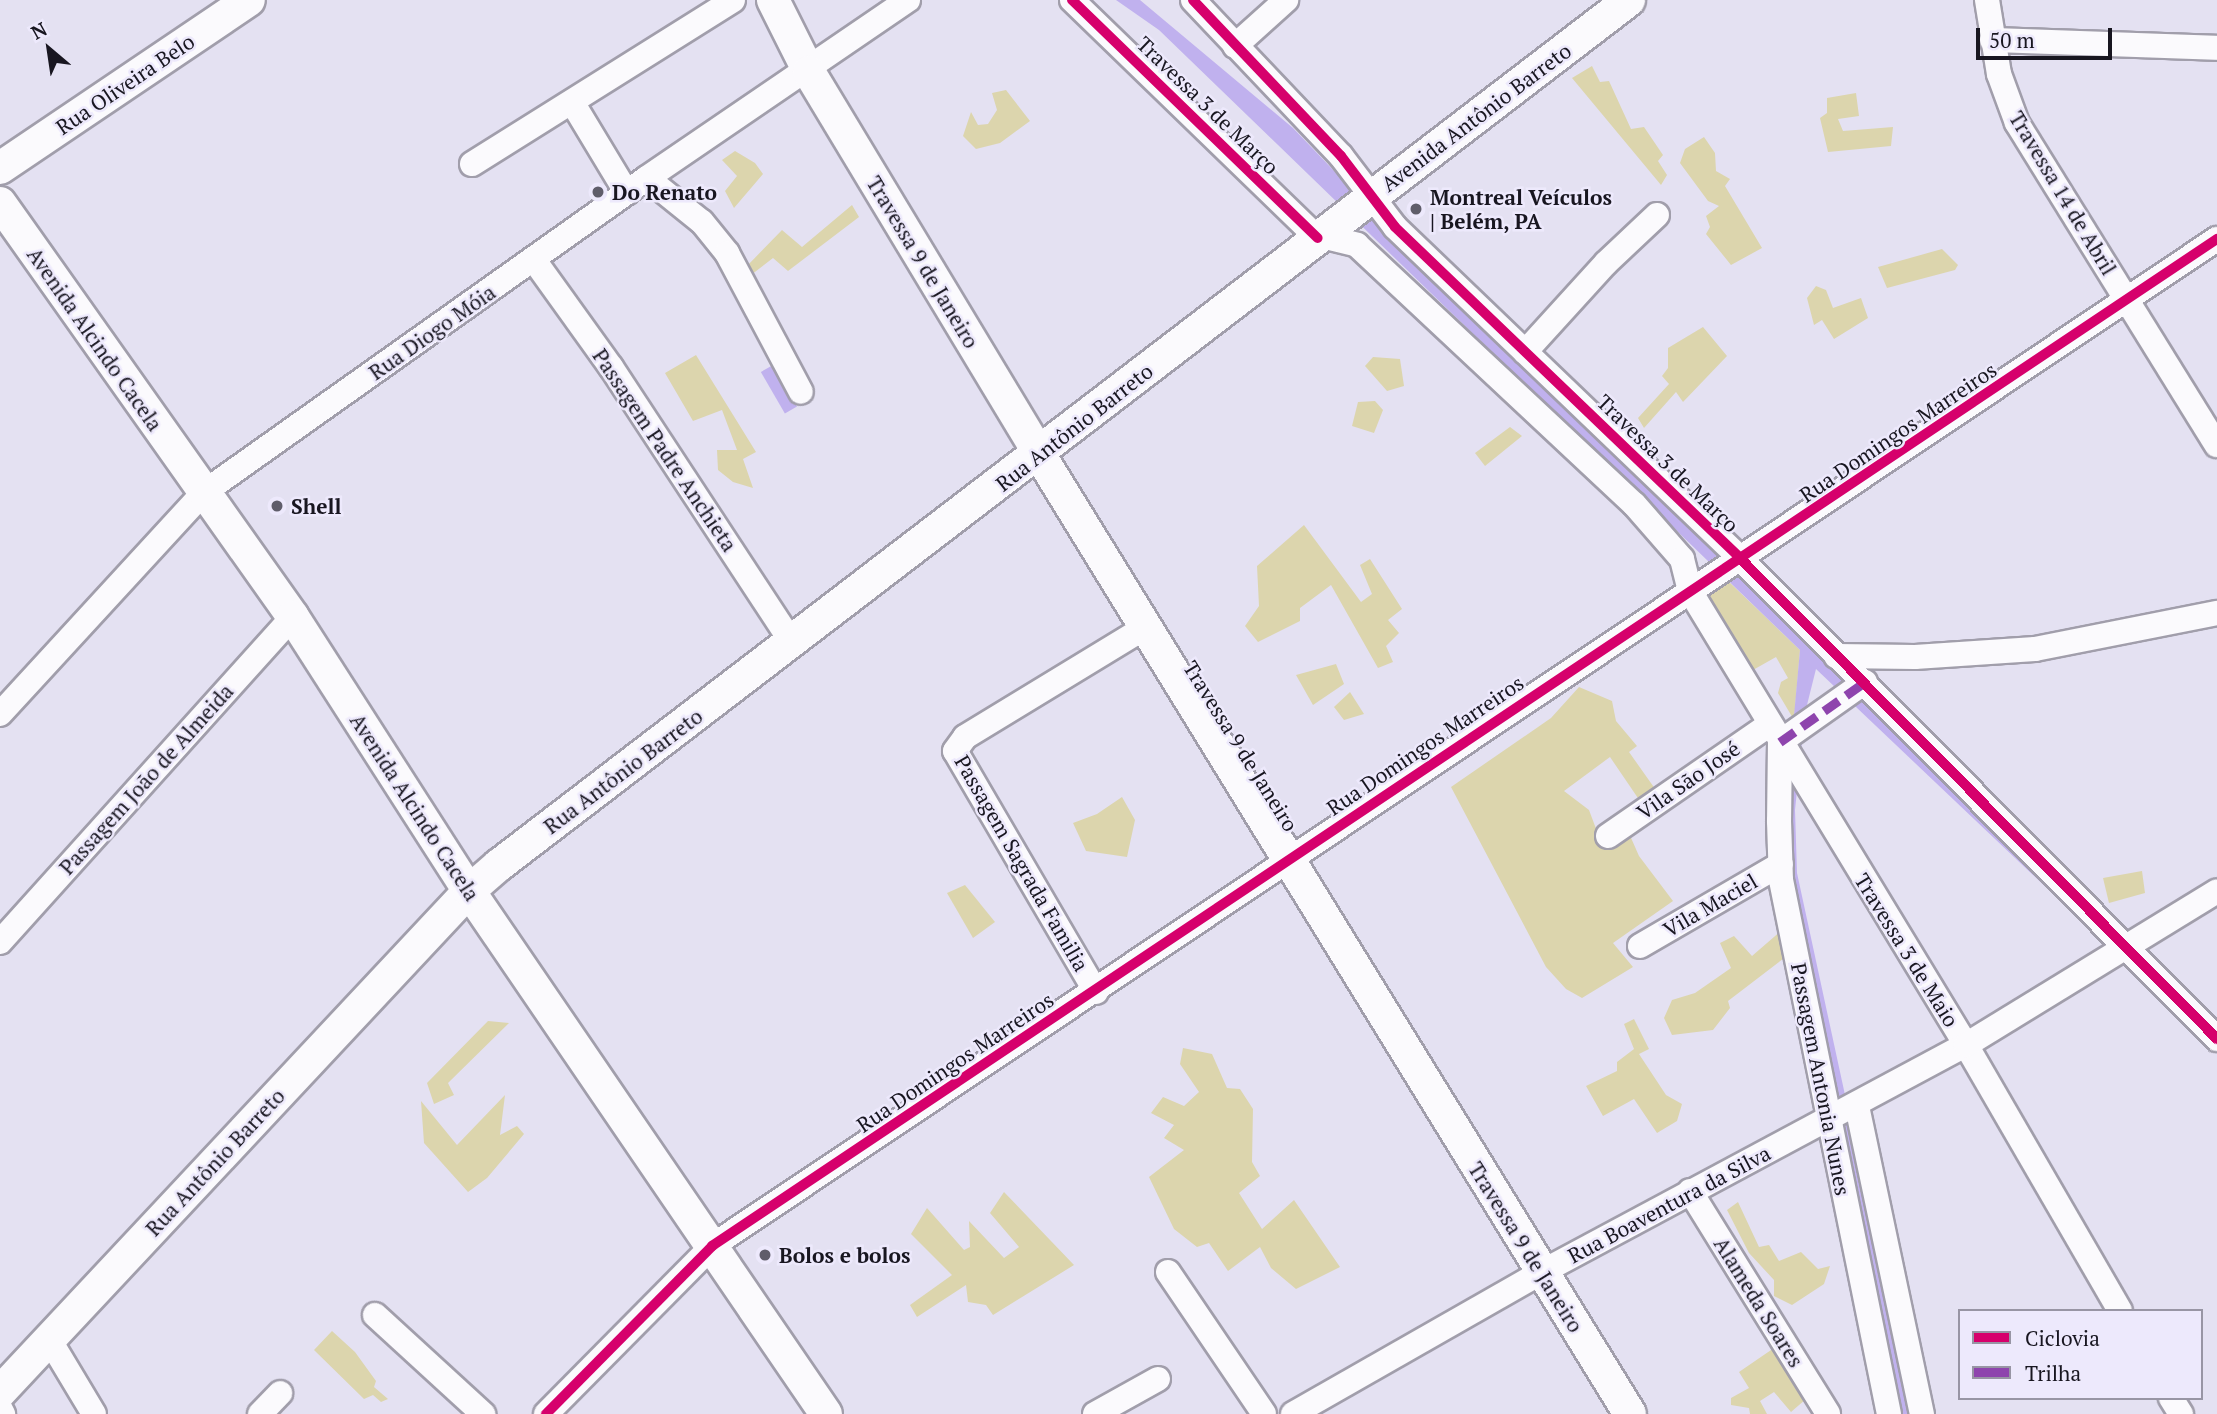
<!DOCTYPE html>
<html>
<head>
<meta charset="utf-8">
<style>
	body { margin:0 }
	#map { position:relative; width:2217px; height:1414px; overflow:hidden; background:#e4e1f2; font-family:"PT Serif",serif }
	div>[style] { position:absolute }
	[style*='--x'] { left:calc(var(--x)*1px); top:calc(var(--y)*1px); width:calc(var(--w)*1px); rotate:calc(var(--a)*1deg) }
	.green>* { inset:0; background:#dcd5ad }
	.water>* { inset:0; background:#c0b1ee; transform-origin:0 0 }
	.roads { filter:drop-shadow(2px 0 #a19eab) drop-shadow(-2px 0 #a19eab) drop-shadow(0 2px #a19eab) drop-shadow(0 -2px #a19eab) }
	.minor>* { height:24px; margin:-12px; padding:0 12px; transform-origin:12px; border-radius:12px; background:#fbfafd }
	.major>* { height:32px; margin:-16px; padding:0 16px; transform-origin:16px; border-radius:16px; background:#fbfafd }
	.quiet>* { height:9px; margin-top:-4.5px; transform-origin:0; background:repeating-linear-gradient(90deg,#8e44ad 0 18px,transparent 0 27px) }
	.cycleway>* { height:10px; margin:-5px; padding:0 5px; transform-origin:5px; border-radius:5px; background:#d6006c }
	.dots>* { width:19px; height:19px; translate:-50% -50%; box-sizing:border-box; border:4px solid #ede9fc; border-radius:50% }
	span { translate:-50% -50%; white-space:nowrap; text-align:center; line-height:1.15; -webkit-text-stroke:5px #ede9fc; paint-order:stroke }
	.street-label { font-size:21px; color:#181620 }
	.poi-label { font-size:21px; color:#181620; font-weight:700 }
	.left { translate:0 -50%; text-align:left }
	.legend { position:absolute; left:1958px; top:1309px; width:245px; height:91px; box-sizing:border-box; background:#ede9fc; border:2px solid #9895a4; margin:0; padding:9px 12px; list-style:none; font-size:21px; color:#181620 }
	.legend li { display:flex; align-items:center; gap:14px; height:35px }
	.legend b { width:35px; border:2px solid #9895a4 }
	.north { position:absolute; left:14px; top:14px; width:70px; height:70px; -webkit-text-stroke:5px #ede9fc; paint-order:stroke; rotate:331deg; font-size:19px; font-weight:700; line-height:28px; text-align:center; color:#181620 }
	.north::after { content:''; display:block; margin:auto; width:24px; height:32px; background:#181620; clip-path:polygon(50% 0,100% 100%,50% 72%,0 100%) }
	.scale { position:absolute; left:1976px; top:28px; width:136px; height:32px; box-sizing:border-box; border:4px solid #181620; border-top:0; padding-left:9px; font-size:21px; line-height:24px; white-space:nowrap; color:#181620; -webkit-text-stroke:5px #ede9fc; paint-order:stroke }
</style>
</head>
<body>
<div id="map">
	<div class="green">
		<i style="clip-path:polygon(1592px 66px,1600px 82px,1609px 81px,1631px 129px,1644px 127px,1663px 155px,1658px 161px,1667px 175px,1661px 185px,1572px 78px)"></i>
		<i style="clip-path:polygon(1006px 90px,1030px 121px,1000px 143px,976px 149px,963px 136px,971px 112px,978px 125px,988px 124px,997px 110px,992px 93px)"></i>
		<i style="clip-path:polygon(1856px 93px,1859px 116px,1838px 119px,1843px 131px,1893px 127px,1891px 146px,1828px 152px,1820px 118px,1827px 113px,1827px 98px)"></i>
		<i style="clip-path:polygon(1704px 137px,1715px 153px,1716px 171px,1730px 179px,1725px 186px,1762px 248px,1731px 265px,1706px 234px,1710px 227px,1706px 216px,1719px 206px,1708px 201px,1680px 163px,1685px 149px)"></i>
		<i style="clip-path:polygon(735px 151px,755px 163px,763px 174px,734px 208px,725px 191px,737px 176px,722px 160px)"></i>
		<i style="clip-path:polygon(852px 205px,859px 217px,788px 271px,773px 258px,751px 275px,746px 267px,782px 230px,802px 247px)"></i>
		<i style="clip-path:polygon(1942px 249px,1958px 265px,1955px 270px,1887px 288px,1878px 267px)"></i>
		<i style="clip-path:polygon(1816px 286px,1826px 290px,1833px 308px,1861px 298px,1868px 318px,1834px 339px,1822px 320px,1814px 325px,1807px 298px)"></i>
		<i style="clip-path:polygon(1703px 327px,1727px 356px,1683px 402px,1676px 392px,1644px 428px,1638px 418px,1669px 384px,1662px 376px,1668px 368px,1668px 348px)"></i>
		<i style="clip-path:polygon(696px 355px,756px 452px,743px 459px,753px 488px,733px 482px,718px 470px,717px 450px,737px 450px,722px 410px,693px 421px,665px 373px)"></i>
		<i style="clip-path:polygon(1373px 357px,1400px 359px,1404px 386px,1387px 391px,1365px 366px)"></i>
		<i style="clip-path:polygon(1375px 401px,1383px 410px,1374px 433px,1352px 426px,1358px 402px)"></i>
		<i style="clip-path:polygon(1510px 427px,1522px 436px,1485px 466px,1475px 453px)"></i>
		<i style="clip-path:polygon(1304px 525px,1361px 602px,1372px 594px,1360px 565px,1370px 559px,1402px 609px,1388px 620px,1399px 633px,1386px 646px,1393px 662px,1378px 668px,1331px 585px,1300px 608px,1300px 621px,1258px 642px,1245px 626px,1259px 606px,1257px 566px)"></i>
		<i style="clip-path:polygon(1726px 579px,1800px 650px,1794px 720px,1778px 693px,1781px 682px,1788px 678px,1776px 657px,1753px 670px,1703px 595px)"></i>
		<i style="clip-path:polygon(1336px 664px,1344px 684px,1313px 705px,1296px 675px)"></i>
		<i style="clip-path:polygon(1579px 687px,1612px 701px,1616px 721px,1637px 746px,1629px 752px,1658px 793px,1642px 804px,1610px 757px,1564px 791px,1589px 810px,1604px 850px,1628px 831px,1639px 856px,1673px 901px,1613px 943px,1633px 967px,1582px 998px,1566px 989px,1546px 967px,1451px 787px,1551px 718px)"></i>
		<i style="clip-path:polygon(1350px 692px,1364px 714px,1344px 720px,1334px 707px)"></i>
		<i style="clip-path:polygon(1122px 797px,1135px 820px,1127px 857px,1086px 851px,1073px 823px,1097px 814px)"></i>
		<i style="clip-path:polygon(2142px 871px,2145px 893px,2109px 903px,2103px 878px)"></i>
		<i style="clip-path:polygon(965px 885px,995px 922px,973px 938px,947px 893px)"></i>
		<i style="clip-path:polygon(1781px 931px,1788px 955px,1728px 1001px,1730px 1008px,1713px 1030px,1672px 1035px,1664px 1018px,1672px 1000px,1695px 993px,1731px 968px,1720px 943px,1734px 936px,1752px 956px)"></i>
		<i style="clip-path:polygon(1634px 1019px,1649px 1049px,1639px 1054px,1666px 1095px,1682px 1104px,1677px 1121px,1657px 1133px,1634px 1099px,1603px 1116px,1586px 1086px,1617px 1071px,1617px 1062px,1634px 1049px,1624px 1024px)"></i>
		<i style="clip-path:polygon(488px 1021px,509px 1023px,448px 1083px,454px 1095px,434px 1104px,427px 1083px)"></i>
		<i style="clip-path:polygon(1183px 1048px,1212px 1054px,1227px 1088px,1240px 1089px,1253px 1109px,1252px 1162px,1260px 1176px,1239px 1193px,1262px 1229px,1294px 1200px,1340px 1267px,1296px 1289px,1271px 1268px,1260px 1247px,1228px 1271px,1209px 1243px,1197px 1247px,1174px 1229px,1149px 1177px,1184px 1150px,1164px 1138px,1174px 1125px,1151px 1113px,1163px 1097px,1184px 1106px,1199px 1092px,1180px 1064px)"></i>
		<i style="clip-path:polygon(505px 1095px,500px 1135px,517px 1126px,524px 1134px,487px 1178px,468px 1192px,424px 1143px,421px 1101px,457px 1145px)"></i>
		<i style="clip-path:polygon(1004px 1192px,1074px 1265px,993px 1315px,986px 1305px,968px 1302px,966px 1285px,917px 1317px,910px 1305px,952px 1275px,911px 1234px,927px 1208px,964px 1250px,970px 1247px,969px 1221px,1004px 1258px,1019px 1247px,990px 1213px)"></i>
		<i style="clip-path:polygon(1738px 1202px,1759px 1247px,1769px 1245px,1779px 1261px,1801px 1252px,1818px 1269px,1830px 1266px,1824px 1284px,1792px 1305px,1774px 1296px,1774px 1280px,1749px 1253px,1727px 1210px)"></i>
		<i style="clip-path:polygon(332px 1331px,355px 1352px,376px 1381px,374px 1387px,388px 1399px,381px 1402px,373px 1395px,364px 1399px,314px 1350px)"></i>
		<i style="clip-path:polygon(1774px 1348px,1806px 1399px,1791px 1412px,1774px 1392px,1760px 1401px,1767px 1414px,1750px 1414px,1749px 1408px,1731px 1405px,1731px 1398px,1749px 1388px,1739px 1372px)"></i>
	</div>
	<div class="water">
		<i style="clip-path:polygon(1116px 0,1140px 0,1293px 128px,1383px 222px,2101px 925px,2094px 933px,1816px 669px,1805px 713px,1795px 810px,1797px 873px,1914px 1414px,1902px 1414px,1787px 876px,1787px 792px,1800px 650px,1159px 30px)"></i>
		<i style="left:773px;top:365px;width:48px;height:14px;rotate:60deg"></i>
	</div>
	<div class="roads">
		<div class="minor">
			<i style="--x:1072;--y:0;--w:342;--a:44.1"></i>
			<i style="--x:1193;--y:0;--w:215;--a:46.5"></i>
			<i style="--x:1341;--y:156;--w:89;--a:52.7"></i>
			<i style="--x:1395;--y:227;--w:480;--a:43.8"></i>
			<i style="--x:1741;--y:559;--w:676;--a:45.24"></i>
			<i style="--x:1987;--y:0;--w:75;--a:80.8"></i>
			<i style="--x:1999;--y:74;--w:52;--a:69.8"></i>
			<i style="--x:2017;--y:123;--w:379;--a:58.2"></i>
			<i style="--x:1992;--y:40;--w:225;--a:2"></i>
			<i style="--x:1235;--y:46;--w:69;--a:-42"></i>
			<i style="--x:572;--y:102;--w:106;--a:58.9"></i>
			<i style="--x:472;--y:164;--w:308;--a:-32.1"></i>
			<i style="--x:647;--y:178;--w:70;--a:38.7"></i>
			<i style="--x:702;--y:222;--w:40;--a:51"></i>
			<i style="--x:727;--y:253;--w:157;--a:62"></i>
			<i style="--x:1322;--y:236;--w:36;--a:14"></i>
			<i style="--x:1357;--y:245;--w:379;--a:43.1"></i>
			<i style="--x:1634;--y:504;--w:73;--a:48.9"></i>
			<i style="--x:1682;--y:559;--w:33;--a:76"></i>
			<i style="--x:1690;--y:591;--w:531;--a:58.7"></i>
			<i style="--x:1966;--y:1045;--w:307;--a:59.9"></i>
			<i style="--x:534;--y:260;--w:132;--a:54.3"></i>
			<i style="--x:611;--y:367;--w:330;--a:56.7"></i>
			<i style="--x:1525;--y:352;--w:120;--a:-47.7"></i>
			<i style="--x:1606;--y:263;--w:70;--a:-43.3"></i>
			<i style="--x:1836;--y:656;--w:79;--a:0.7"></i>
			<i style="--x:1915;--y:657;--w:120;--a:-3.8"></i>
			<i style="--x:2035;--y:649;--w:186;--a:-11.2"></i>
			<i style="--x:1865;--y:682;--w:104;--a:144.8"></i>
			<i style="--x:1780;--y:742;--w:79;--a:90.7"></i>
			<i style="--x:1779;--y:821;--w:59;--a:88.1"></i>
			<i style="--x:1781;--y:880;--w:545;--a:78.57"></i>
			<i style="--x:0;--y:714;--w:300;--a:-47.4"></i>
			<i style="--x:203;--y:493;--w:544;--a:-35.35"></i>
			<i style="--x:647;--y:178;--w:316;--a:-34.3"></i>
			<i style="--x:1608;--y:836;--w:196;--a:-34.6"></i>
			<i style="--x:0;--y:942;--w:438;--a:-48"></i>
			<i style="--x:1640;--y:946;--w:163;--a:-30.2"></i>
			<i style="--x:1096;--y:992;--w:279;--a:-120.3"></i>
			<i style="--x:955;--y:751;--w:17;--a:-54"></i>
			<i style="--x:965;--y:737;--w:212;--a:-31.3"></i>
			<i style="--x:1857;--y:1106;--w:315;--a:78.1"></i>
			<i style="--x:1690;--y:1191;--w:262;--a:58.2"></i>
			<i style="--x:1168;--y:1272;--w:171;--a:55.9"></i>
			<i style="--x:375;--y:1315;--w:147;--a:42.5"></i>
			<i style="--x:49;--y:1339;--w:87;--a:59"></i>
			<i style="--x:2171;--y:1398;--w:19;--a:58"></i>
			<i style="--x:0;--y:1408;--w:7;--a:63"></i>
			<i style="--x:260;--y:1414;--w:29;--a:-46"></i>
			<i style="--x:546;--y:1414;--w:236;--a:-45.3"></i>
			<i style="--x:712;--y:1246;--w:1811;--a:-33.79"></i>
			<i style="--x:1095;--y:1414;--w:72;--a:-29.1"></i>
			<i style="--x:1293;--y:1414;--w:287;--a:-29.7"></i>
			<i style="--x:1542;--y:1272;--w:481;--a:-28.2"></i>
			<i style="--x:1966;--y:1045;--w:294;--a:-31.5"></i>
		</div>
		<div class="major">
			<i style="--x:773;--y:0;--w:80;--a:63.4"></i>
			<i style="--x:809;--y:72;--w:446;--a:58.9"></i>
			<i style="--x:1039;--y:454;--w:1127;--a:58.38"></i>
			<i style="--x:0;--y:168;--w:300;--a:-34"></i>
			<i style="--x:0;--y:203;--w:507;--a:54.71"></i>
			<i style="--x:293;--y:617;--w:326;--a:57.3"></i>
			<i style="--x:469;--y:891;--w:633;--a:55.68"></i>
			<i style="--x:0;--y:1392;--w:686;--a:-46.89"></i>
			<i style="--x:469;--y:891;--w:40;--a:-41"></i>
			<i style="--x:499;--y:865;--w:1423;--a:-37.43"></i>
		</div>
	</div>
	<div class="quiet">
		<i style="--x:1780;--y:742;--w:104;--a:-35.2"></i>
	</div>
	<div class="cycleway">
		<i style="--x:1072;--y:0;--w:342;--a:44.1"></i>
		<i style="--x:1193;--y:0;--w:215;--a:46.5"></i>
		<i style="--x:1341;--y:156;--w:89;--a:52.7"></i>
		<i style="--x:1395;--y:227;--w:480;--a:43.8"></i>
		<i style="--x:1741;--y:559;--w:676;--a:45.24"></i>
		<i style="--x:546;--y:1414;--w:236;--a:-45.3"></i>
		<i style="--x:712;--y:1246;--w:1811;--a:-33.79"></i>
	</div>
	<div class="dots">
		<i style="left:598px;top:192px;background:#5f5d6a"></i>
		<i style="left:1416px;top:209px;background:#5f5d6a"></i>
		<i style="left:277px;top:506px;background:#5f5d6a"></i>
		<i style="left:765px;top:1255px;background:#5f5d6a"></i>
	</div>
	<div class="street-label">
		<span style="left:125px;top:84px;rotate:-34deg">Rua Oliveira Belo</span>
		<span style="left:1208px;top:105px;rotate:44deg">Travessa 3 de Março</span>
		<span style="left:1476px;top:117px;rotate:-37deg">Avenida Antônio Barreto</span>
		<span style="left:2063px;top:193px;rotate:59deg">Travessa 14 de Abril</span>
		<span style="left:923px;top:262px;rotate:59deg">Travessa 9 de Janeiro</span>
		<span style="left:432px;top:332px;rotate:-35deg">Rua Diogo Móia</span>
		<span style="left:95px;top:339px;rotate:55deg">Avenida Alcindo Cacela</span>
		<span style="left:1074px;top:427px;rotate:-38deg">Rua Antônio Barreto</span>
		<span style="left:1898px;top:432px;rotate:-34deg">Rua Domingos Marreiros</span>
		<span style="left:665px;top:450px;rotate:56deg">Passagem Padre Anchieta</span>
		<span style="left:1668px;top:463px;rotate:44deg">Travessa 3 de Março</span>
		<span style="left:1425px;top:745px;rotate:-34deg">Rua Domingos Marreiros</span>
		<span style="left:1241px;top:746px;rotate:58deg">Travessa 9 de Janeiro</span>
		<span style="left:623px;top:771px;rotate:-37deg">Rua Antônio Barreto</span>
		<span style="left:146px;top:779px;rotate:-48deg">Passagem João de Almeida</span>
		<span style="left:1688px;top:780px;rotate:-35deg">Vila São José</span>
		<span style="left:415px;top:807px;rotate:57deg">Avenida Alcindo Cacela</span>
		<span style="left:1022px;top:863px;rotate:60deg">Passagem Sagrada Familia</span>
		<span style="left:1710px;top:905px;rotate:-30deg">Vila Maciel</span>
		<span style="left:1907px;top:950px;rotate:58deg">Travessa 3 de Maio</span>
		<span style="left:955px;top:1062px;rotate:-34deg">Rua Domingos Marreiros</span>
		<span style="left:1821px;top:1079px;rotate:79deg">Passagem Antonia Nunes</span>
		<span style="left:215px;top:1162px;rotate:-47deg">Rua Antônio Barreto</span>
		<span style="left:1669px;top:1204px;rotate:-28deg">Rua Boaventura da Silva</span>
		<span style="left:1526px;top:1247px;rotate:58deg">Travessa 9 de Janeiro</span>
		<span style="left:1759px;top:1302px;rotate:58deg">Alameda Soares</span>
	</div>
	<div class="poi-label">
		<span class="left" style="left:612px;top:192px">Do Renato</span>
		<span class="left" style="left:1430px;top:209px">Montreal Veículos<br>| Belém, PA</span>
		<span class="left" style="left:291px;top:506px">Shell</span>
		<span class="left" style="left:779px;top:1255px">Bolos e bolos</span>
	</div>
	<ul class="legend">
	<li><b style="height:9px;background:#d6006c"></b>Ciclovia</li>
	<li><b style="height:9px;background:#8e44ad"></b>Trilha</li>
	</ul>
	<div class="north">N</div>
	<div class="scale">50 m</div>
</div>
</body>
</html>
